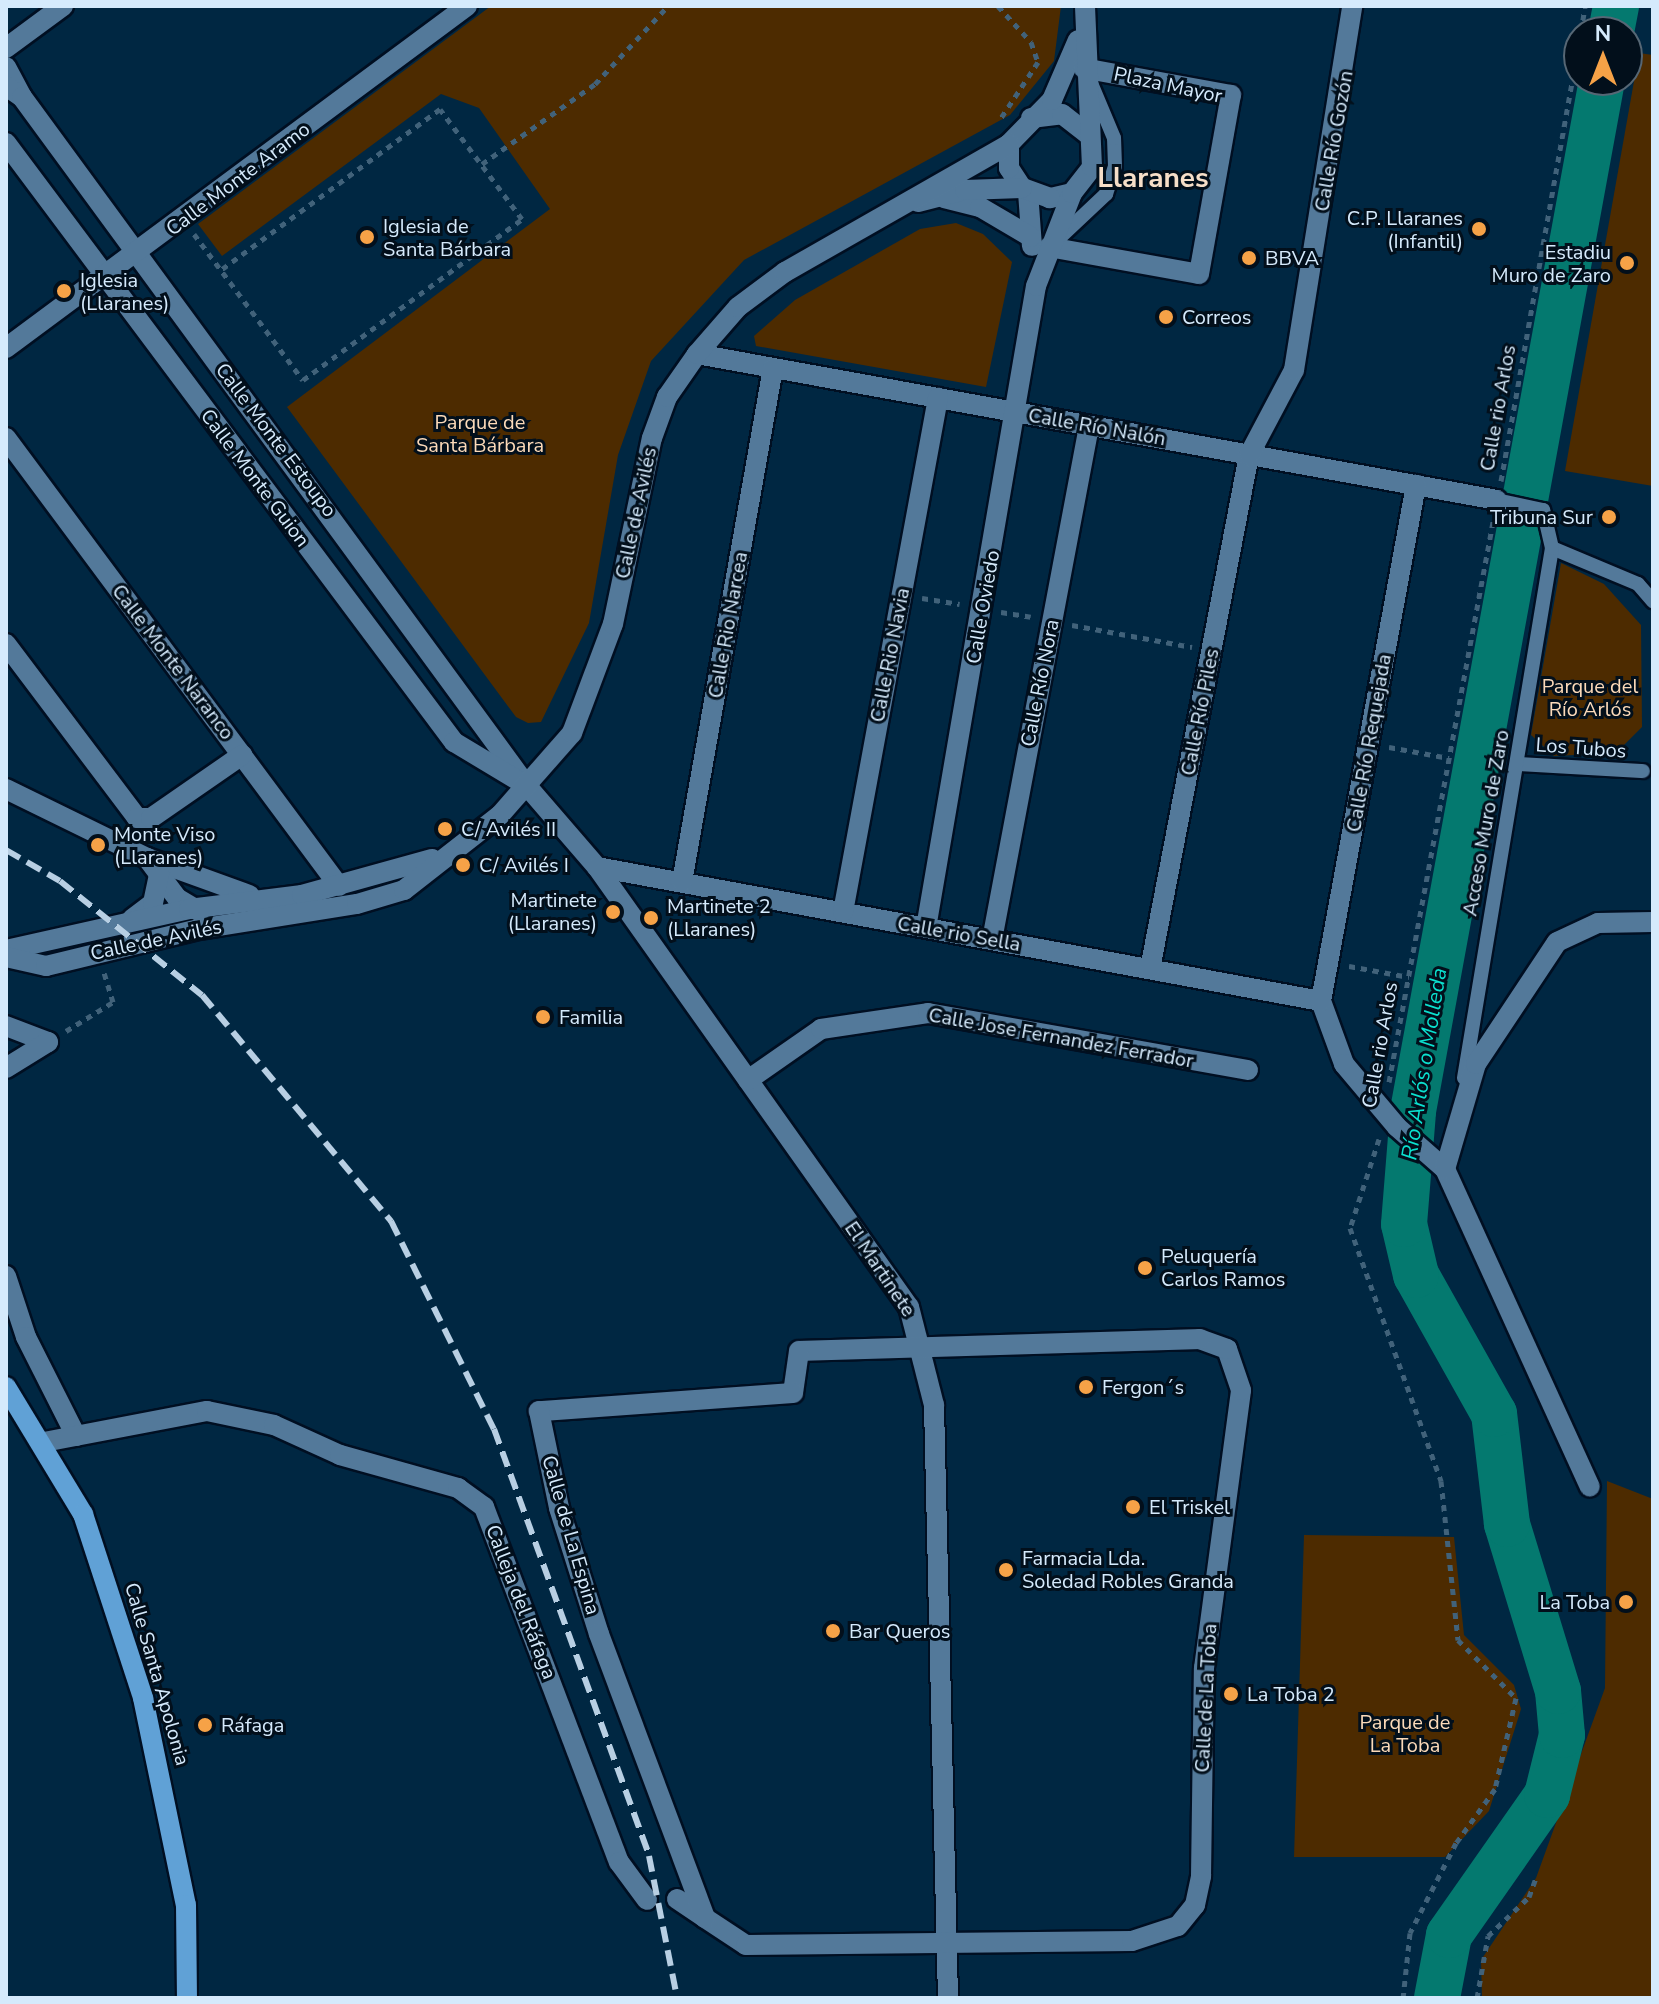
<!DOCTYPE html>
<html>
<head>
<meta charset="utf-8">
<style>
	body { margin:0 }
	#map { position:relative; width:1659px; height:2004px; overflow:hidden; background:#002742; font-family:"Nunito Sans",sans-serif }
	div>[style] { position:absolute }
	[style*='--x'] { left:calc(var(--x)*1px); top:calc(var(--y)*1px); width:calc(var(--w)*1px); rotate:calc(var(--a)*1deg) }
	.green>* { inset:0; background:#4d2b00 }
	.river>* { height:46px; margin:-23px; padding:0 23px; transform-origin:23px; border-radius:23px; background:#04796f }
	.path>* { height:5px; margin-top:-2.5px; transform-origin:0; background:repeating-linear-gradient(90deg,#41627a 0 6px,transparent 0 12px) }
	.roads { filter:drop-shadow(2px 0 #000f22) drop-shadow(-2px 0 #000f22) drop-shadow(0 2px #000f22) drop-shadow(0 -2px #000f22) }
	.lane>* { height:14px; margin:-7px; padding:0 7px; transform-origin:7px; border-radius:7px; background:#53799a }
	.street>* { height:20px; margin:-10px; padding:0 10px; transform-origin:10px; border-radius:10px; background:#53799a }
	.primary>* { height:20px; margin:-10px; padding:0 10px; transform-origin:10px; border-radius:10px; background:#60a1d6 }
	.rail>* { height:6px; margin-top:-3px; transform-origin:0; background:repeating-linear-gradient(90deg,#b8cfe3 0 16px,transparent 0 24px) }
	.dots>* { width:22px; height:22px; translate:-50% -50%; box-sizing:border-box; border:4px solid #020f1b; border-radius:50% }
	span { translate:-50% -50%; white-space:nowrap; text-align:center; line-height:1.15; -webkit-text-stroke:6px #020f1b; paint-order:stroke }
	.street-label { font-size:20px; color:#d5eafc }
	.poi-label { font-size:20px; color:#d5eafc }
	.right { translate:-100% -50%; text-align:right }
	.left { translate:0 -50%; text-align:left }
	.park-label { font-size:20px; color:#fcdab9 }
	.water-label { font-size:22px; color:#0be1cf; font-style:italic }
	.district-label { font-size:28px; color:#f6dec8; font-weight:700 }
	.frame { position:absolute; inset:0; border:8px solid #d5eafc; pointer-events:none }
	.north { position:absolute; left:1563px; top:16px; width:80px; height:80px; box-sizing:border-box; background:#020f1b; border:2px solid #566775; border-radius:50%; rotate:0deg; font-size:22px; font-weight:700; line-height:32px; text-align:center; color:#d5eafc }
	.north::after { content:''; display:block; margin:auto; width:28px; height:36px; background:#f6a247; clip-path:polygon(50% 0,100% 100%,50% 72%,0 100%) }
</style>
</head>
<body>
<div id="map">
	<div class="green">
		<i style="clip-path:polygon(491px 6px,1061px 6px,1054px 61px,1010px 115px,744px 260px,651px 361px,618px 455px,589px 623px,541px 722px,528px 723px,516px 717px,287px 407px,550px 209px,479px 108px,441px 94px,222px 256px,198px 224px)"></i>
		<i style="clip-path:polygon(1639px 53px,1653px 55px,1653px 486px,1565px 471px)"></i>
		<i style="clip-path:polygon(956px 223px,983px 234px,1012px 262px,986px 387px,756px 346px,754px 336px,795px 300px,920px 229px)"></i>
		<i style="clip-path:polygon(1561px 563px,1604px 584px,1641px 625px,1642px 727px,1616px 753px,1554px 756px,1531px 735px)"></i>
		<i style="clip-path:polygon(1607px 1481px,1653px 1499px,1653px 1998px,1482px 1998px,1481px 1960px,1536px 1878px,1605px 1688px)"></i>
		<i style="clip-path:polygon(1304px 1535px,1454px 1537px,1464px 1635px,1514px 1685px,1521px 1709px,1489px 1811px,1445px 1857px,1294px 1857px)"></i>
	</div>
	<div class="river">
		<i style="--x:1611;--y:32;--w:26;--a:-79"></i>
		<i style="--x:1437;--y:1998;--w:64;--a:-79.2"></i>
		<i style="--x:1449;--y:1935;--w:171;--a:-55"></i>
		<i style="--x:1547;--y:1795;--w:62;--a:-76"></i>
		<i style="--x:1562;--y:1735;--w:44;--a:-95.2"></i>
		<i style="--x:1558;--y:1691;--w:175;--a:-107"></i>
		<i style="--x:1507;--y:1524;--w:111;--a:-96.7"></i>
		<i style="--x:1494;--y:1414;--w:159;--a:-119.3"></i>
		<i style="--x:1416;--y:1275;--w:52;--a:-103.2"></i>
		<i style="--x:1404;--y:1224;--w:113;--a:-85.4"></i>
		<i style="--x:1413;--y:1111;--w:1048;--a:-79.61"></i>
	</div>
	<div class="path">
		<i style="--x:998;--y:6;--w:49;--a:47.5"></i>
		<i style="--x:1031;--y:42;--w:21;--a:71"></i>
		<i style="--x:1038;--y:62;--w:71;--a:123.5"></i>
		<i style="--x:1581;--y:32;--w:26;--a:-81"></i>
		<i style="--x:482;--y:164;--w:138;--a:-35.3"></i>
		<i style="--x:595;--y:84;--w:107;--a:-46.9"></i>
		<i style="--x:194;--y:234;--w:182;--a:53.3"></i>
		<i style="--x:303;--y:380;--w:272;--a:-36.3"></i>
		<i style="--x:522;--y:219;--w:137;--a:-126.7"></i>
		<i style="--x:440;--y:109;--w:272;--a:143.7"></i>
		<i style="--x:1501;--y:481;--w:447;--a:-79.9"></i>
		<i style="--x:922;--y:598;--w:38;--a:9"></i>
		<i style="--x:1001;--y:612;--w:30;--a:9"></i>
		<i style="--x:1072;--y:625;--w:122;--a:10.4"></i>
		<i style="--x:1389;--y:747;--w:61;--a:10.4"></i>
		<i style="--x:1349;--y:966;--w:61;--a:10.4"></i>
		<i style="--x:66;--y:1031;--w:55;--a:-31.7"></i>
		<i style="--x:113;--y:1002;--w:31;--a:-107"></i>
		<i style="--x:1389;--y:1082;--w:570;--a:-79.48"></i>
		<i style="--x:1379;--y:1139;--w:94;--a:108"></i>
		<i style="--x:1350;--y:1228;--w:269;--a:70.2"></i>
		<i style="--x:1441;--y:1481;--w:160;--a:83.9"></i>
		<i style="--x:1458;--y:1640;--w:82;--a:45"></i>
		<i style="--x:1516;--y:1698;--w:93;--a:103"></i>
		<i style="--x:1495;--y:1789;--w:67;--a:125.8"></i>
		<i style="--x:1456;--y:1843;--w:101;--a:117.1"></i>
		<i style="--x:1410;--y:1933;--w:65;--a:96.1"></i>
		<i style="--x:1477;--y:1998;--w:63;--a:-79.9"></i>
		<i style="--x:1488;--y:1936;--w:57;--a:-43.6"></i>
		<i style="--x:1529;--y:1897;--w:20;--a:-70"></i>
	</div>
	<div class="roads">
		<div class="lane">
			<i style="--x:1053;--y:244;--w:73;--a:-43.3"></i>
			<i style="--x:1106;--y:194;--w:29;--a:-72"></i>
			<i style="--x:1115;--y:166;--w:28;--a:-92"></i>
			<i style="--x:1114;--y:138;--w:60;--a:-112.7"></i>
			<i style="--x:1552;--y:548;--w:93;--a:22.7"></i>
			<i style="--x:1638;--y:584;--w:23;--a:49"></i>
			<i style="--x:1517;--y:764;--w:126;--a:3.2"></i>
			<i style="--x:1464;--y:1078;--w:537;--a:-80.57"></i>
			<i style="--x:1552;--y:548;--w:39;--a:-103"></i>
			<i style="--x:1543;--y:510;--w:38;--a:-168"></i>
		</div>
		<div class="street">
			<i style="--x:6;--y:48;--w:71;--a:-36.4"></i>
			<i style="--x:6;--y:67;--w:34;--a:62"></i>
			<i style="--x:6;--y:86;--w:19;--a:35"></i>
			<i style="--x:22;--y:97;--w:854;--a:53.76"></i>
			<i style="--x:527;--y:786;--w:107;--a:49.2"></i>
			<i style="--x:597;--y:867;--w:539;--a:54.66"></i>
			<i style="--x:909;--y:1307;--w:101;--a:75.7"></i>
			<i style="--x:934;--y:1405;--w:593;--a:88.65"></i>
			<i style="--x:1031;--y:118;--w:31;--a:-7"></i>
			<i style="--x:1062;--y:114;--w:33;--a:38"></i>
			<i style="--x:6;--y:143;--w:748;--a:53.21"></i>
			<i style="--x:454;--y:742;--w:82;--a:31"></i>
			<i style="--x:1028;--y:192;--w:54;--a:85.8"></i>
			<i style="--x:1072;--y:193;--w:23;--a:167"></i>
			<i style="--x:1050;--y:198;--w:30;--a:-160"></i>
			<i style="--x:1022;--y:188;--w:24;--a:-123"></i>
			<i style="--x:1009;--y:168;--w:24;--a:-90"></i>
			<i style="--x:1009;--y:144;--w:62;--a:-45.7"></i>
			<i style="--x:1052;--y:100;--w:65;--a:-66.6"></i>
			<i style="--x:944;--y:198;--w:37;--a:14"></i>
			<i style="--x:980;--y:207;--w:59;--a:30.5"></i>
			<i style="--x:918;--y:202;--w:49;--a:-14.3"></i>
			<i style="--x:965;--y:190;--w:57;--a:-2"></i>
			<i style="--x:1049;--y:247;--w:152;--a:10.2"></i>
			<i style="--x:1199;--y:274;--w:182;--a:-79.9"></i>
			<i style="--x:1231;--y:95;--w:150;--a:-169.7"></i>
			<i style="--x:6;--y:348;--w:574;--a:-36.57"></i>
			<i style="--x:697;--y:354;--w:813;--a:10.34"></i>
			<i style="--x:6;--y:438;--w:558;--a:53.38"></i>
			<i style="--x:6;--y:644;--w:218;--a:53"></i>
			<i style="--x:137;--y:818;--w:14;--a:0"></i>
			<i style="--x:151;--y:818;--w:111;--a:-34.7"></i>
			<i style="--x:6;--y:789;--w:157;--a:26.1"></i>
			<i style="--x:147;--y:858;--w:109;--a:19.9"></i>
			<i style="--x:147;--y:858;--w:50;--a:53.1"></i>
			<i style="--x:177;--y:898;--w:26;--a:31"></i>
			<i style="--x:597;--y:867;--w:736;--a:10.49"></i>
			<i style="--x:682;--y:882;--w:522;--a:-79.96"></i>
			<i style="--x:843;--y:912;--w:523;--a:-79.53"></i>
			<i style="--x:132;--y:919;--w:26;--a:-37"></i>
			<i style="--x:153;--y:903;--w:30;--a:-78"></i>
			<i style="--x:926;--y:928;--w:651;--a:-80.28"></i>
			<i style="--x:1036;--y:286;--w:100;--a:-68.8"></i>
			<i style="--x:1072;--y:193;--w:33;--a:-52"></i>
			<i style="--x:1092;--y:167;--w:161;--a:-92.5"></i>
			<i style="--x:992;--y:940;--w:523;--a:-79.31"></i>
			<i style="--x:6;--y:950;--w:188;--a:-12.6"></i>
			<i style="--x:189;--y:909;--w:114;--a:-7.1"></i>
			<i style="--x:302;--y:895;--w:135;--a:-15.5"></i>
			<i style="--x:6;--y:957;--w:41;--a:12.7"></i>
			<i style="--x:46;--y:966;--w:157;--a:-13.6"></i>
			<i style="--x:199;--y:929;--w:160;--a:-9"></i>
			<i style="--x:357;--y:904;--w:49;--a:-16.6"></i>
			<i style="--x:404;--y:890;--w:122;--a:-38"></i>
			<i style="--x:500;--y:815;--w:109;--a:-48.7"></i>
			<i style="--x:572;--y:733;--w:116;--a:-69.4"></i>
			<i style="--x:613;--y:624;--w:190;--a:-78.2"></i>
			<i style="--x:652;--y:438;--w:44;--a:-69.9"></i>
			<i style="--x:667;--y:397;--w:52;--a:-55.1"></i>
			<i style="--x:697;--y:354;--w:62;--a:-48.9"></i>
			<i style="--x:738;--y:307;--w:59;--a:-36.7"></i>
			<i style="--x:785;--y:272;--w:258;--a:-29.7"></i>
			<i style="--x:1150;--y:969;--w:523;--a:-79.1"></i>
			<i style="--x:1249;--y:455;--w:96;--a:-62.1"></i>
			<i style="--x:1294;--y:370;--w:369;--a:-80.9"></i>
			<i style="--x:1321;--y:1001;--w:67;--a:69.9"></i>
			<i style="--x:1344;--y:1064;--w:82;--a:49.9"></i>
			<i style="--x:1397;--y:1127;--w:64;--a:41.2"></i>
			<i style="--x:1445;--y:1169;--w:349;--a:65.5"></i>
			<i style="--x:1321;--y:1001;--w:525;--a:-79.57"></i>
			<i style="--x:6;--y:1026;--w:45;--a:20.9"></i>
			<i style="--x:48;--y:1042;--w:49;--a:148.2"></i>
			<i style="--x:748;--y:1080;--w:89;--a:-34.9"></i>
			<i style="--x:821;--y:1029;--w:108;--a:-8.5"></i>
			<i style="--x:928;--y:1013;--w:325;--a:10.1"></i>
			<i style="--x:1445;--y:1169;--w:109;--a:-73.6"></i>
			<i style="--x:1476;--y:1064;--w:146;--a:-56.4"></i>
			<i style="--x:1557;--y:942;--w:45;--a:-24.9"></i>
			<i style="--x:1598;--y:923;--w:55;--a:-1"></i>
			<i style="--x:6;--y:1276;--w:64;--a:71.8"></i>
			<i style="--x:26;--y:1337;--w:111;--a:63.2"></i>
			<i style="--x:44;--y:1442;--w:166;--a:-10.8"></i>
			<i style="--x:207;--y:1411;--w:68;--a:11.8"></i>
			<i style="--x:274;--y:1425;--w:72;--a:24.4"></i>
			<i style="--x:340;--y:1455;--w:123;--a:15.6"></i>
			<i style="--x:458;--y:1488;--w:32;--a:36"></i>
			<i style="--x:484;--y:1507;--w:380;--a:69.2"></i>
			<i style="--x:619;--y:1862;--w:47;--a:53.6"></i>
			<i style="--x:677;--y:1899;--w:34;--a:34"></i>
			<i style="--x:705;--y:1918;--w:49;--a:33.4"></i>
			<i style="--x:746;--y:1945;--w:386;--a:-0.6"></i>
			<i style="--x:1132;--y:1941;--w:48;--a:-18.1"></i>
			<i style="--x:1178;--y:1926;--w:27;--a:-51"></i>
			<i style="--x:1195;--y:1905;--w:30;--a:-78"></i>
			<i style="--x:1201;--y:1876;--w:208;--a:-89.2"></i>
			<i style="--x:1204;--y:1668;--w:280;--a:-82.4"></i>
			<i style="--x:1241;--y:1390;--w:43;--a:-108.9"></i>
			<i style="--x:1227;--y:1349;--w:29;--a:-160"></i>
			<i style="--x:1200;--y:1339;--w:401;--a:178.3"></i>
			<i style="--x:799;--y:1351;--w:42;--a:98.1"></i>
			<i style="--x:793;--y:1393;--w:255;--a:175.9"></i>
			<i style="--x:539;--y:1411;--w:99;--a:78.3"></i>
			<i style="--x:559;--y:1508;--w:132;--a:72.4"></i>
			<i style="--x:599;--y:1634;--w:303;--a:69.5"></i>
		</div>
		<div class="primary">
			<i style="--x:6;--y:1387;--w:149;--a:58.8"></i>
			<i style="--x:83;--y:1514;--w:194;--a:71.9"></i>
			<i style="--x:143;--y:1698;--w:211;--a:78.3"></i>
			<i style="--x:186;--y:1905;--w:93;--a:89.4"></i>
		</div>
	</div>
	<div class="rail">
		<i style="--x:6;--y:850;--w:62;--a:29.9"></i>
		<i style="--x:60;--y:881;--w:182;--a:38.8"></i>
		<i style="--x:202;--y:995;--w:295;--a:50.1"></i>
		<i style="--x:391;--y:1221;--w:232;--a:63.7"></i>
		<i style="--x:494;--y:1429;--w:454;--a:70"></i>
		<i style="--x:649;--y:1856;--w:145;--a:78.8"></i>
	</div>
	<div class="dots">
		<i style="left:1479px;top:229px;background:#f6a247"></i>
		<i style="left:367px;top:237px;background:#f6a247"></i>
		<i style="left:1249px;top:258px;background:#f6a247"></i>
		<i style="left:1627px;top:263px;background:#f6a247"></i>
		<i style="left:64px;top:291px;background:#f6a247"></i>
		<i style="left:1166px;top:317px;background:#f6a247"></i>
		<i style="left:1609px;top:517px;background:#f6a247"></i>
		<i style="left:445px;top:829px;background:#f6a247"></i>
		<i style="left:98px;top:845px;background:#f6a247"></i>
		<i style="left:463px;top:865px;background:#f6a247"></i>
		<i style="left:613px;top:912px;background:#f6a247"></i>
		<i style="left:651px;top:918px;background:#f6a247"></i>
		<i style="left:543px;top:1017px;background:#f6a247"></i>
		<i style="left:1145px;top:1268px;background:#f6a247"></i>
		<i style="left:1086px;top:1387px;background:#f6a247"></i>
		<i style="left:1133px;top:1507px;background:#f6a247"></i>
		<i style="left:1006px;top:1570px;background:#f6a247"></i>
		<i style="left:1626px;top:1602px;background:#f6a247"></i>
		<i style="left:833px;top:1631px;background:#f6a247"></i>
		<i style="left:1231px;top:1694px;background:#f6a247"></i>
		<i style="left:205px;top:1725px;background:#f6a247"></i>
	</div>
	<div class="street-label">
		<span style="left:1168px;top:85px;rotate:12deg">Plaza Mayor</span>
		<span style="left:1334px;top:141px;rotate:-80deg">Calle Río Gozón</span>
		<span style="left:238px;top:179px;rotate:-37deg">Calle Monte Aramo</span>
		<span style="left:1498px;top:408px;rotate:-80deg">Calle rio Arlos</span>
		<span style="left:1097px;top:427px;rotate:10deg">Calle Río Nalón</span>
		<span style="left:276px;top:440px;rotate:53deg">Calle Monte Estoupo</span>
		<span style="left:255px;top:478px;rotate:53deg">Calle Monte Guion</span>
		<span style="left:636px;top:513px;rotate:-78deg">Calle de Avilés</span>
		<span style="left:983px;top:607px;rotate:-80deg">Calle Oviedo</span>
		<span style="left:728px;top:625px;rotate:-80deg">Calle Rio Narcea</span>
		<span style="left:890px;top:655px;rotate:-79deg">Calle Rio Navia</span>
		<span style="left:173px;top:662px;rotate:53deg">Calle Monte Naranco</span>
		<span style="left:1040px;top:683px;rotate:-79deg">Calle Río Nora</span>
		<span style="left:1200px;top:712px;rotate:-79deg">Calle Río Piles</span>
		<span style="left:1369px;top:743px;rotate:-80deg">Calle Río Requejada</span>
		<span style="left:1581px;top:748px;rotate:4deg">Los Tubos</span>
		<span style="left:1486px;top:823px;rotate:-80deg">Acceso Muro de Zaro</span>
		<span style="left:959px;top:934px;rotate:10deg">Calle rio Sella</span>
		<span style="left:156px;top:940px;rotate:-12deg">Calle de Avilés</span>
		<span style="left:1061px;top:1038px;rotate:10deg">Calle Jose Fernandez Ferrador</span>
		<span style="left:1380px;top:1045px;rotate:-80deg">Calle rio Arlos</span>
		<span style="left:880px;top:1269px;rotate:56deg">El Martinete</span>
		<span style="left:571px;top:1535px;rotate:74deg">Calle de La Espina</span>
		<span style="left:521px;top:1602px;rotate:69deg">Calleja del Ráfaga</span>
		<span style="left:157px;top:1674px;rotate:74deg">Calle Santa Apolonia</span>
		<span style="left:1206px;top:1698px;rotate:-87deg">Calle de La Toba</span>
	</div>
	<div class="poi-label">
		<span class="right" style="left:1463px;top:230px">C.P. Llaranes<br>(Infantil)</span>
		<span class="left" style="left:383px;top:238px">Iglesia de<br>Santa Bárbara</span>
		<span class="right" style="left:1611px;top:264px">Estadiu<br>Muro de Zaro</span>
		<span class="left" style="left:1265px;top:258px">BBVA</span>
		<span class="left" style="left:80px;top:292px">Iglesia<br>(Llaranes)</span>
		<span class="left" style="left:1182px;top:317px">Correos</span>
		<span class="right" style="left:1593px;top:517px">Tribuna Sur</span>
		<span class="left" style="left:461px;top:829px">C/ Avilés II</span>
		<span class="left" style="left:114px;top:846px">Monte Viso<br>(Llaranes)</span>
		<span class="left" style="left:479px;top:865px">C/ Avilés I</span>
		<span class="right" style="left:597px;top:912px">Martinete<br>(Llaranes)</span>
		<span class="left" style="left:667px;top:918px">Martinete 2<br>(Llaranes)</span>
		<span class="left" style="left:559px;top:1017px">Familia</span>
		<span class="left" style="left:1161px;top:1268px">Peluquería<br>Carlos Ramos</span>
		<span class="left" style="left:1102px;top:1387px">Fergon´s</span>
		<span class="left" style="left:1149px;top:1507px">El Triskel</span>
		<span class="left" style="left:1022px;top:1570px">Farmacia Lda.<br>Soledad Robles Granda</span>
		<span class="right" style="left:1610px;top:1602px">La Toba</span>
		<span class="left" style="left:849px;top:1631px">Bar Queros</span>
		<span class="left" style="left:1247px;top:1694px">La Toba 2</span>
		<span class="left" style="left:221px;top:1725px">Ráfaga</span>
	</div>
	<div class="park-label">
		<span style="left:480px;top:434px">Parque de<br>Santa Bárbara</span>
		<span style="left:1590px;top:698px">Parque del<br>Río Arlós</span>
		<span style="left:1405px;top:1734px">Parque de<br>La Toba</span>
	</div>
	<div class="water-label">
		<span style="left:1425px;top:1064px;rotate:-81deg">Río Arlós o Molleda</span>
	</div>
	<div class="district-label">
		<span style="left:1153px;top:178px">Llaranes</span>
	</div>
	<div class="frame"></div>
	<div class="north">N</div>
</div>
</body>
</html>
